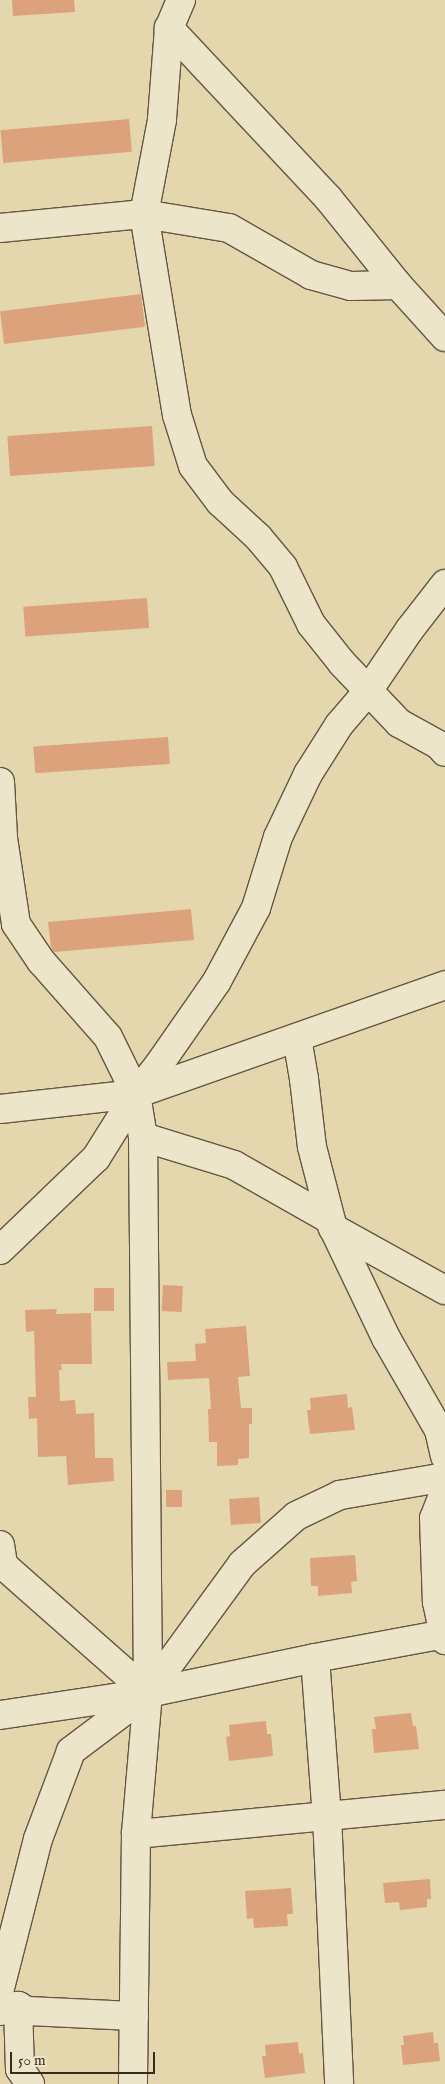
<!DOCTYPE html>
<html>
<head>
<meta charset="utf-8">
<style>
	body { margin:0 }
	#map { position:relative; width:445px; height:2084px; overflow:hidden; background:#e4d7ae; font-family:"IM FELL English",serif }
	div>[style] { position:absolute }
	[style*='--x'] { left:calc(var(--x)*1px); top:calc(var(--y)*1px); width:calc(var(--w)*1px); rotate:calc(var(--a)*1deg) }
	.building>* { inset:0; background:#dca27b; transform-origin:0 0 }
	.roads { filter:drop-shadow(1px 0 #645643) drop-shadow(-1px 0 #645643) drop-shadow(0 1px #645643) drop-shadow(0 -1px #645643) }
	.minor>* { height:28px; margin:-14px; padding:0 14px; transform-origin:14px; border-radius:14px; background:#ede5ca }
	span { translate:-50% -50%; white-space:nowrap; text-align:center; line-height:1.15; -webkit-text-stroke:4px #ede5ca; paint-order:stroke }
	.scale { position:absolute; left:10px; top:2052px; width:145px; height:22px; box-sizing:border-box; border:2px solid #3a2b1f; border-top:0; padding-left:6px; font-size:15px; line-height:18px; white-space:nowrap; color:#3a2b1f; -webkit-text-stroke:4px #ede5ca; paint-order:stroke }
</style>
</head>
<body>
<div id="map">
	<div class="building">
		<i style="clip-path:polygon(12px 0,74px 0,75px 12px,13px 16px)"></i>
		<i style="left:129px;top:119px;width:33px;height:129px;rotate:85deg"></i>
		<i style="left:141px;top:294px;width:33px;height:142px;rotate:83deg"></i>
		<i style="left:152px;top:426px;width:40px;height:145px;rotate:86deg"></i>
		<i style="left:147px;top:598px;width:30px;height:124px;rotate:86deg"></i>
		<i style="left:168px;top:737px;width:27px;height:135px;rotate:86deg"></i>
		<i style="clip-path:polygon(191px 909px,194px 940px,54px 952px,51px 947px,48px 922px)"></i>
		<i style="left:163px;top:1285px;width:20px;height:26px;rotate:3deg"></i>
		<i style="left:94px;top:1288px;width:20px;height:23px"></i>
		<i style="clip-path:polygon(57px 1309px,56px 1314px,91px 1313px,92px 1364px,61px 1364px,62px 1370px,59px 1370px,60px 1401px,75px 1400px,76px 1414px,94px 1413px,95px 1458px,113px 1458px,114px 1481px,68px 1485px,66px 1456px,38px 1457px,37px 1418px,29px 1419px,28px 1397px,36px 1397px,34px 1331px,26px 1332px,25px 1310px)"></i>
		<i style="clip-path:polygon(246px 1326px,250px 1376px,238px 1377px,241px 1408px,252px 1408px,252px 1424px,249px 1424px,249px 1458px,238px 1459px,238px 1465px,217px 1466px,217px 1442px,209px 1442px,208px 1409px,211px 1409px,209px 1378px,168px 1380px,167px 1362px,196px 1361px,195px 1344px,206px 1343px,205px 1329px)"></i>
		<i style="clip-path:polygon(347px 1394px,348px 1408px,352px 1407px,355px 1430px,310px 1434px,307px 1410px,311px 1410px,310px 1398px)"></i>
		<i style="left:166px;top:1490px;width:16px;height:17px"></i>
		<i style="left:259px;top:1497px;width:26px;height:30px;rotate:86deg"></i>
		<i style="clip-path:polygon(355px 1555px,357px 1581px,351px 1582px,352px 1593px,318px 1596px,318px 1586px,311px 1586px,310px 1558px)"></i>
		<i style="clip-path:polygon(411px 1713px,413px 1726px,416px 1726px,419px 1749px,374px 1753px,372px 1729px,376px 1729px,374px 1717px)"></i>
		<i style="clip-path:polygon(266px 1721px,267px 1734px,271px 1734px,273px 1756px,229px 1761px,226px 1737px,230px 1736px,229px 1725px)"></i>
		<i style="clip-path:polygon(430px 1879px,431px 1899px,427px 1899px,427px 1907px,400px 1910px,399px 1902px,385px 1903px,383px 1883px)"></i>
		<i style="clip-path:polygon(291px 1888px,293px 1914px,287px 1914px,288px 1926px,254px 1928px,253px 1918px,247px 1919px,245px 1891px)"></i>
		<i style="clip-path:polygon(433px 2032px,434px 2043px,438px 2043px,440px 2061px,403px 2065px,401px 2045px,404px 2045px,403px 2036px)"></i>
		<i style="clip-path:polygon(298px 2042px,299px 2054px,303px 2053px,305px 2073px,265px 2078px,262px 2056px,266px 2056px,265px 2045px)"></i>
	</div>
	<div class="roads">
		<div class="minor">
			<i style="--x:181;--y:0;--w:30;--a:113"></i>
			<i style="--x:169;--y:28;--w:92;--a:94.4"></i>
			<i style="--x:162;--y:120;--w:96;--a:100.8"></i>
			<i style="--x:144;--y:214;--w:204;--a:80.7"></i>
			<i style="--x:177;--y:415;--w:53;--a:72.6"></i>
			<i style="--x:193;--y:466;--w:45;--a:53.1"></i>
			<i style="--x:220;--y:502;--w:52;--a:42.6"></i>
			<i style="--x:258;--y:537;--w:39;--a:50"></i>
			<i style="--x:283;--y:567;--w:64;--a:63.8"></i>
			<i style="--x:311;--y:624;--w:50;--a:51.5"></i>
			<i style="--x:342;--y:663;--w:83;--a:46.5"></i>
			<i style="--x:399;--y:723;--w:46;--a:28.8"></i>
			<i style="--x:439;--y:745;--w:9;--a:49"></i>
			<i style="--x:0;--y:228;--w:145;--a:-5.6"></i>
			<i style="--x:144;--y:214;--w:86;--a:9.4"></i>
			<i style="--x:229;--y:228;--w:95;--a:29.8"></i>
			<i style="--x:311;--y:275;--w:41;--a:15.4"></i>
			<i style="--x:351;--y:286;--w:47;--a:-1.2"></i>
			<i style="--x:398;--y:285;--w:112;--a:-128.8"></i>
			<i style="--x:328;--y:198;--w:233;--a:-133.1"></i>
			<i style="--x:398;--y:285;--w:70;--a:47.9"></i>
			<i style="--x:0;--y:782;--w:56;--a:86.9"></i>
			<i style="--x:3;--y:838;--w:87;--a:81.4"></i>
			<i style="--x:16;--y:924;--w:45;--a:56"></i>
			<i style="--x:41;--y:961;--w:101;--a:48.6"></i>
			<i style="--x:108;--y:1037;--w:64;--a:63.8"></i>
			<i style="--x:136;--y:1094;--w:44;--a:80.8"></i>
			<i style="--x:143;--y:1137;--w:556;--a:89.48"></i>
			<i style="--x:148;--y:1693;--w:142;--a:94.9"></i>
			<i style="--x:136;--y:1834;--w:250;--a:90.7"></i>
			<i style="--x:297;--y:1038;--w:42;--a:80.3"></i>
			<i style="--x:304;--y:1079;--w:68;--a:83.3"></i>
			<i style="--x:312;--y:1147;--w:84;--a:75.5"></i>
			<i style="--x:333;--y:1228;--w:128;--a:29"></i>
			<i style="--x:0;--y:1109;--w:137;--a:-6.3"></i>
			<i style="--x:136;--y:1094;--w:328;--a:-19.4"></i>
			<i style="--x:143;--y:1137;--w:95;--a:17.1"></i>
			<i style="--x:234;--y:1165;--w:109;--a:29.6"></i>
			<i style="--x:329;--y:1219;--w:132;--a:64.4"></i>
			<i style="--x:386;--y:1338;--w:106;--a:60.1"></i>
			<i style="--x:439;--y:1430;--w:27;--a:77"></i>
			<i style="--x:0;--y:1250;--w:133;--a:-43.8"></i>
			<i style="--x:96;--y:1158;--w:75;--a:-58"></i>
			<i style="--x:136;--y:1094;--w:36;--a:-52"></i>
			<i style="--x:158;--y:1066;--w:103;--a:-55.2"></i>
			<i style="--x:217;--y:981;--w:83;--a:-61.9"></i>
			<i style="--x:256;--y:908;--w:74;--a:-72.8"></i>
			<i style="--x:278;--y:837;--w:70;--a:-64.5"></i>
			<i style="--x:308;--y:774;--w:58;--a:-57.7"></i>
			<i style="--x:339;--y:725;--w:45;--a:-49.5"></i>
			<i style="--x:368;--y:691;--w:75;--a:-55.9"></i>
			<i style="--x:410;--y:629;--w:57;--a:-52.1"></i>
			<i style="--x:445;--y:1490;--w:30;--a:111"></i>
			<i style="--x:434;--y:1518;--w:84;--a:88"></i>
			<i style="--x:437;--y:1602;--w:39;--a:78"></i>
			<i style="--x:0;--y:1545;--w:20;--a:81"></i>
			<i style="--x:3;--y:1565;--w:193;--a:41.4"></i>
			<i style="--x:315;--y:1658;--w:158;--a:85.7"></i>
			<i style="--x:327;--y:1816;--w:268;--a:87.4"></i>
			<i style="--x:0;--y:1715;--w:150;--a:-8.5"></i>
			<i style="--x:148;--y:1693;--w:171;--a:-11.8"></i>
			<i style="--x:315;--y:1658;--w:132;--a:-10.5"></i>
			<i style="--x:136;--y:1834;--w:310;--a:-5.4"></i>
			<i style="--x:0;--y:1988;--w:154;--a:-75.7"></i>
			<i style="--x:38;--y:1839;--w:94;--a:-69.4"></i>
			<i style="--x:71;--y:1751;--w:96;--a:-37"></i>
			<i style="--x:148;--y:1693;--w:160;--a:-53.9"></i>
			<i style="--x:242;--y:1564;--w:72;--a:-41.6"></i>
			<i style="--x:296;--y:1516;--w:49;--a:-25.5"></i>
			<i style="--x:340;--y:1495;--w:107;--a:-9.7"></i>
			<i style="--x:18;--y:2006;--w:63;--a:88.2"></i>
			<i style="--x:20;--y:2069;--w:18;--a:56"></i>
			<i style="--x:0;--y:2011;--w:19;--a:-16"></i>
			<i style="--x:18;--y:2006;--w:10;--a:29"></i>
			<i style="--x:27;--y:2011;--w:107;--a:2.7"></i>
		</div>
	</div>
	<div class="scale">50 m</div>
</div>
</body>
</html>
